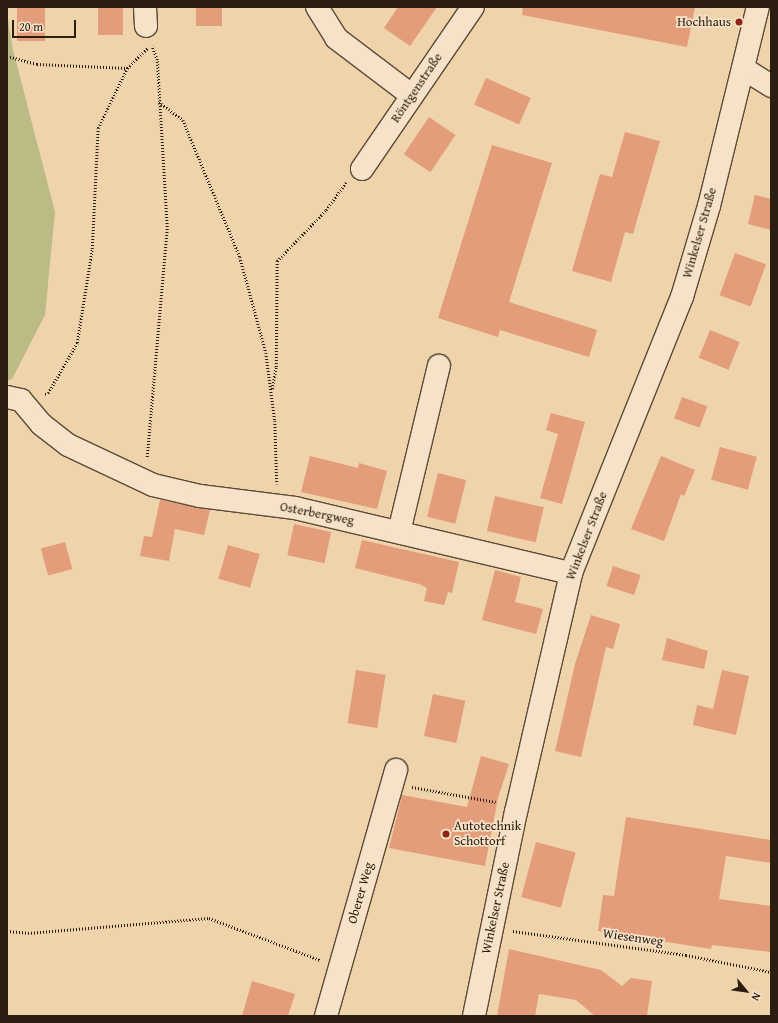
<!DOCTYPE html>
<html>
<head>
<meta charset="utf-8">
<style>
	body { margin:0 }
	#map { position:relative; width:778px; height:1023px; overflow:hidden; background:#efd3aa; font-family:"Gentium Book Plus",serif }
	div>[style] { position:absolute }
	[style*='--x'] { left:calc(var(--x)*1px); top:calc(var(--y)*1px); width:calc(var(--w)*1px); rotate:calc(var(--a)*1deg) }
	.green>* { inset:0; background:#bcbb86 }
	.building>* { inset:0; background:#e49d7b; transform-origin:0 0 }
	.path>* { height:2.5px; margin-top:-1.25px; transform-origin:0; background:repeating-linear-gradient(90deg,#2b1d0f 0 1px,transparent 0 3px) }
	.roads { filter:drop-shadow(1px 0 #5c4a36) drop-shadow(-1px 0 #5c4a36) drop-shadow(0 1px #5c4a36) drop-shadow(0 -1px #5c4a36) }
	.minor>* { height:22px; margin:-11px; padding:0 11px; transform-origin:11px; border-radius:11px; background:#f5e2c8 }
	.dots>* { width:11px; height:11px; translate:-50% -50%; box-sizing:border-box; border:2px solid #f5e2c8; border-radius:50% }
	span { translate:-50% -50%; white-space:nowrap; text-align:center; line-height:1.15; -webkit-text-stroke:3.5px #f5e2c8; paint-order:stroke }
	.poi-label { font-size:13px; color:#2b1d0f }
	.right { translate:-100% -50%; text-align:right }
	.left { translate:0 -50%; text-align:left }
	.street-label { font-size:13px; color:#2b1d0f }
	.frame { position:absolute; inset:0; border:8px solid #2b1d0f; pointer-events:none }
	.north { position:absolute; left:726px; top:971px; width:40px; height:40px; -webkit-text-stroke:3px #f5e2c8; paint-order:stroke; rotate:119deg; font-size:11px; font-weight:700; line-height:16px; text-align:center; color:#2b1d0f }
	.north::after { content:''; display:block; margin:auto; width:14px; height:18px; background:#2b1d0f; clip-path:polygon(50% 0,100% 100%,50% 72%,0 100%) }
	.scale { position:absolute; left:12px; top:20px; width:64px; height:18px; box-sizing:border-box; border:2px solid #2b1d0f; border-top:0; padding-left:5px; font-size:12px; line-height:14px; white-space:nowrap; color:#2b1d0f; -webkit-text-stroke:3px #f5e2c8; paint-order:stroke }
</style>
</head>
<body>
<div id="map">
	<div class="green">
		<i style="clip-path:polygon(7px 13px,13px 50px,55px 212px,45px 315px,12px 379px,7px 381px)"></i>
	</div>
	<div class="building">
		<i style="left:17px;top:7px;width:28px;height:34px"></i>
		<i style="left:98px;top:7px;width:25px;height:28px"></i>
		<i style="left:196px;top:7px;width:26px;height:19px"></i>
		<i style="clip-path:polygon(398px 7px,437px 7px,410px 46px,384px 28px)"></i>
		<i style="clip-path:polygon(523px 7px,695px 7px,687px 47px,522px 15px)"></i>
		<i style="left:486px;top:78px;width:49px;height:29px;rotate:24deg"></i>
		<i style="left:429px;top:117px;width:32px;height:45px;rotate:34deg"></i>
		<i style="clip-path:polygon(625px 132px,660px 141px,633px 234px,625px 232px,611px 282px,572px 271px,600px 174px,612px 177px)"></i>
		<i style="clip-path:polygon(492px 145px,552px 163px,509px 302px,597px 330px,589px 357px,500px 330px,498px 337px,438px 318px)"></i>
		<i style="clip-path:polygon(755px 195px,771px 199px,771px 230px,748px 224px)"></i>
		<i style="left:735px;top:253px;width:33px;height:45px;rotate:20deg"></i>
		<i style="left:710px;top:330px;width:32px;height:30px;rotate:22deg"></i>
		<i style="left:682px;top:397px;width:27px;height:23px;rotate:20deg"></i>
		<i style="clip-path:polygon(551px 413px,585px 422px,562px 504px,540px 498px,558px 434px,546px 430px)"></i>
		<i style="left:720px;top:447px;width:38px;height:34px;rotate:15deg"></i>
		<i style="clip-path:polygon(310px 456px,358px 468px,359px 463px,387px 471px,377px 509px,301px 492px)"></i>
		<i style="clip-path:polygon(661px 456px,695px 470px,684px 496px,681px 494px,664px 541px,631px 529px)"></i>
		<i style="left:438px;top:473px;width:29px;height:45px;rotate:14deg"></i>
		<i style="left:495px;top:496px;width:50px;height:36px;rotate:13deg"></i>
		<i style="clip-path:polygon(160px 500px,210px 510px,204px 535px,175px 529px,169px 561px,140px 556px,144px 536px,152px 537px)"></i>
		<i style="left:294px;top:524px;width:38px;height:32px;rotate:12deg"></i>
		<i style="clip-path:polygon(362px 540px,459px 562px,452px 593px,448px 592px,444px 605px,424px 601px,427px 588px,419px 584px,355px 568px)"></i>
		<i style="left:65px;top:542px;width:28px;height:25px;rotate:75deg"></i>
		<i style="left:228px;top:545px;width:33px;height:35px;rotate:16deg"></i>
		<i style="left:613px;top:566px;width:29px;height:21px;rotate:18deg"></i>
		<i style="clip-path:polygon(495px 570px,521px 577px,515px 602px,543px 609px,536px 634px,482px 620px)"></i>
		<i style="clip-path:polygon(591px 615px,620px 624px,613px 649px,606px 647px,581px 757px,555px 751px,575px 664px)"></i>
		<i style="clip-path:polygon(667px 638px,708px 651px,704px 669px,662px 660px)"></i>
		<i style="left:356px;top:670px;width:30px;height:54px;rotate:9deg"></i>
		<i style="clip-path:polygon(722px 670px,749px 676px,736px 735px,693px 725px,697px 705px,713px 709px)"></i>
		<i style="left:433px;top:694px;width:33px;height:43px;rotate:12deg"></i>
		<i style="clip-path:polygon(481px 756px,509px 764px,498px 798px,485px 866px,389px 848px,402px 795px,467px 807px)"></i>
		<i style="clip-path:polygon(626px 817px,771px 840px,771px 863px,726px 856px,719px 899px,771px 906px,771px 952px,712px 945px,711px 949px,598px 931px,603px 895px,614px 896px)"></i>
		<i style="left:536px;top:842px;width:41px;height:57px;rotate:15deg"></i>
		<i style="clip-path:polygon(509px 949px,601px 970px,622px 986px,631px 978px,652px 981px,647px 1016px,595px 1016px,576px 1000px,539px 994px,535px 1016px,497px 1016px)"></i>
		<i style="clip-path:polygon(252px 981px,295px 994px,288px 1016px,242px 1016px)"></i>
	</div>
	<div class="path">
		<i style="--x:7;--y:56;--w:31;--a:15"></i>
		<i style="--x:37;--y:64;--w:90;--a:2.5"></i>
		<i style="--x:159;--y:102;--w:30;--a:37"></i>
		<i style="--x:183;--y:120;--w:148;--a:67.4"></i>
		<i style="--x:240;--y:257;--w:99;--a:74.8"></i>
		<i style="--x:266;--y:353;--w:69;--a:82.5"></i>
		<i style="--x:275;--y:421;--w:63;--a:88.2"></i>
		<i style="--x:272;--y:389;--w:22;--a:-80"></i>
		<i style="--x:276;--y:367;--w:106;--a:-89.5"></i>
		<i style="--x:277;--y:261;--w:71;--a:-46.1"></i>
		<i style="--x:326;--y:210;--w:34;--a:-54"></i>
		<i style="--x:45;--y:394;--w:3;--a:-18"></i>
		<i style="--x:48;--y:393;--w:58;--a:-59.9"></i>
		<i style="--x:77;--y:343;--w:95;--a:-80.9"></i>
		<i style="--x:92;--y:249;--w:121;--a:-87.2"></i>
		<i style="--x:98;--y:128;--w:67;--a:-64.2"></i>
		<i style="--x:127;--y:68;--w:29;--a:-44"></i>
		<i style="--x:147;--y:457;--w:231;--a:-85"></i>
		<i style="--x:167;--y:227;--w:167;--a:-93.4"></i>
		<i style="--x:157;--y:60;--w:15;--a:-110"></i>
		<i style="--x:412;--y:787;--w:85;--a:10.1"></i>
		<i style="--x:7;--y:931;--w:21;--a:5"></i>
		<i style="--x:28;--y:933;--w:182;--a:-4.7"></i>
		<i style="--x:209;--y:918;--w:119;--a:20.7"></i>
		<i style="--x:513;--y:931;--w:175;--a:7.9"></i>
		<i style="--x:686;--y:955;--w:87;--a:11.3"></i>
	</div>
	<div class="roads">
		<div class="minor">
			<i style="--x:145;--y:7;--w:19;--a:87"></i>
			<i style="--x:317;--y:7;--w:36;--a:58"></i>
			<i style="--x:336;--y:38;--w:94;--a:37.2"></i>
			<i style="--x:744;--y:69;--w:32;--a:32"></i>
			<i style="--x:362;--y:169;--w:196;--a:-55.6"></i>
			<i style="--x:7;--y:397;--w:14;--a:12"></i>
			<i style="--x:21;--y:400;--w:31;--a:50"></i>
			<i style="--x:41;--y:424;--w:34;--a:38"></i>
			<i style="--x:68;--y:445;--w:94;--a:25.2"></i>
			<i style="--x:153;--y:485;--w:48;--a:13.2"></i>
			<i style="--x:200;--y:496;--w:96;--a:7.2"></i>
			<i style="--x:295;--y:508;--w:284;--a:13.3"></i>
			<i style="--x:399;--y:532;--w:171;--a:-76.5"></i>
			<i style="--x:326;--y:1016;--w:256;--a:-74.1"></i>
			<i style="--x:474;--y:1016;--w:208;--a:-78.4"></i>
			<i style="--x:516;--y:812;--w:245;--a:-77"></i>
			<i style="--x:571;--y:573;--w:297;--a:-68.1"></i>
			<i style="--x:682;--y:297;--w:95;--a:-73.5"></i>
			<i style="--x:709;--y:206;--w:205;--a:-76.2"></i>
		</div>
	</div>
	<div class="dots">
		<i style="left:739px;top:22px;background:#8f2418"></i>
		<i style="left:446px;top:834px;background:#8f2418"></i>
	</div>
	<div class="poi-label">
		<span class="right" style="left:731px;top:22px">Hochhaus</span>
		<span class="left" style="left:454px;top:834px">Autotechnik<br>Schottorf</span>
	</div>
	<div class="street-label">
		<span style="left:417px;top:88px;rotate:-56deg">Röntgenstraße</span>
		<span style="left:700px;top:233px;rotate:-74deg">Winkelser Straße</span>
		<span style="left:317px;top:514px;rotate:11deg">Osterbergweg</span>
		<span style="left:587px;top:536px;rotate:-69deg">Winkelser Straße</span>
		<span style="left:361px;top:893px;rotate:-74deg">Oberer Weg</span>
		<span style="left:496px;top:908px;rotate:-78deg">Winkelser Straße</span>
		<span style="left:633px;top:938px;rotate:8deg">Wiesenweg</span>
	</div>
	<div class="frame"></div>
	<div class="north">N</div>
	<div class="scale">20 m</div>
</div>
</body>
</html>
